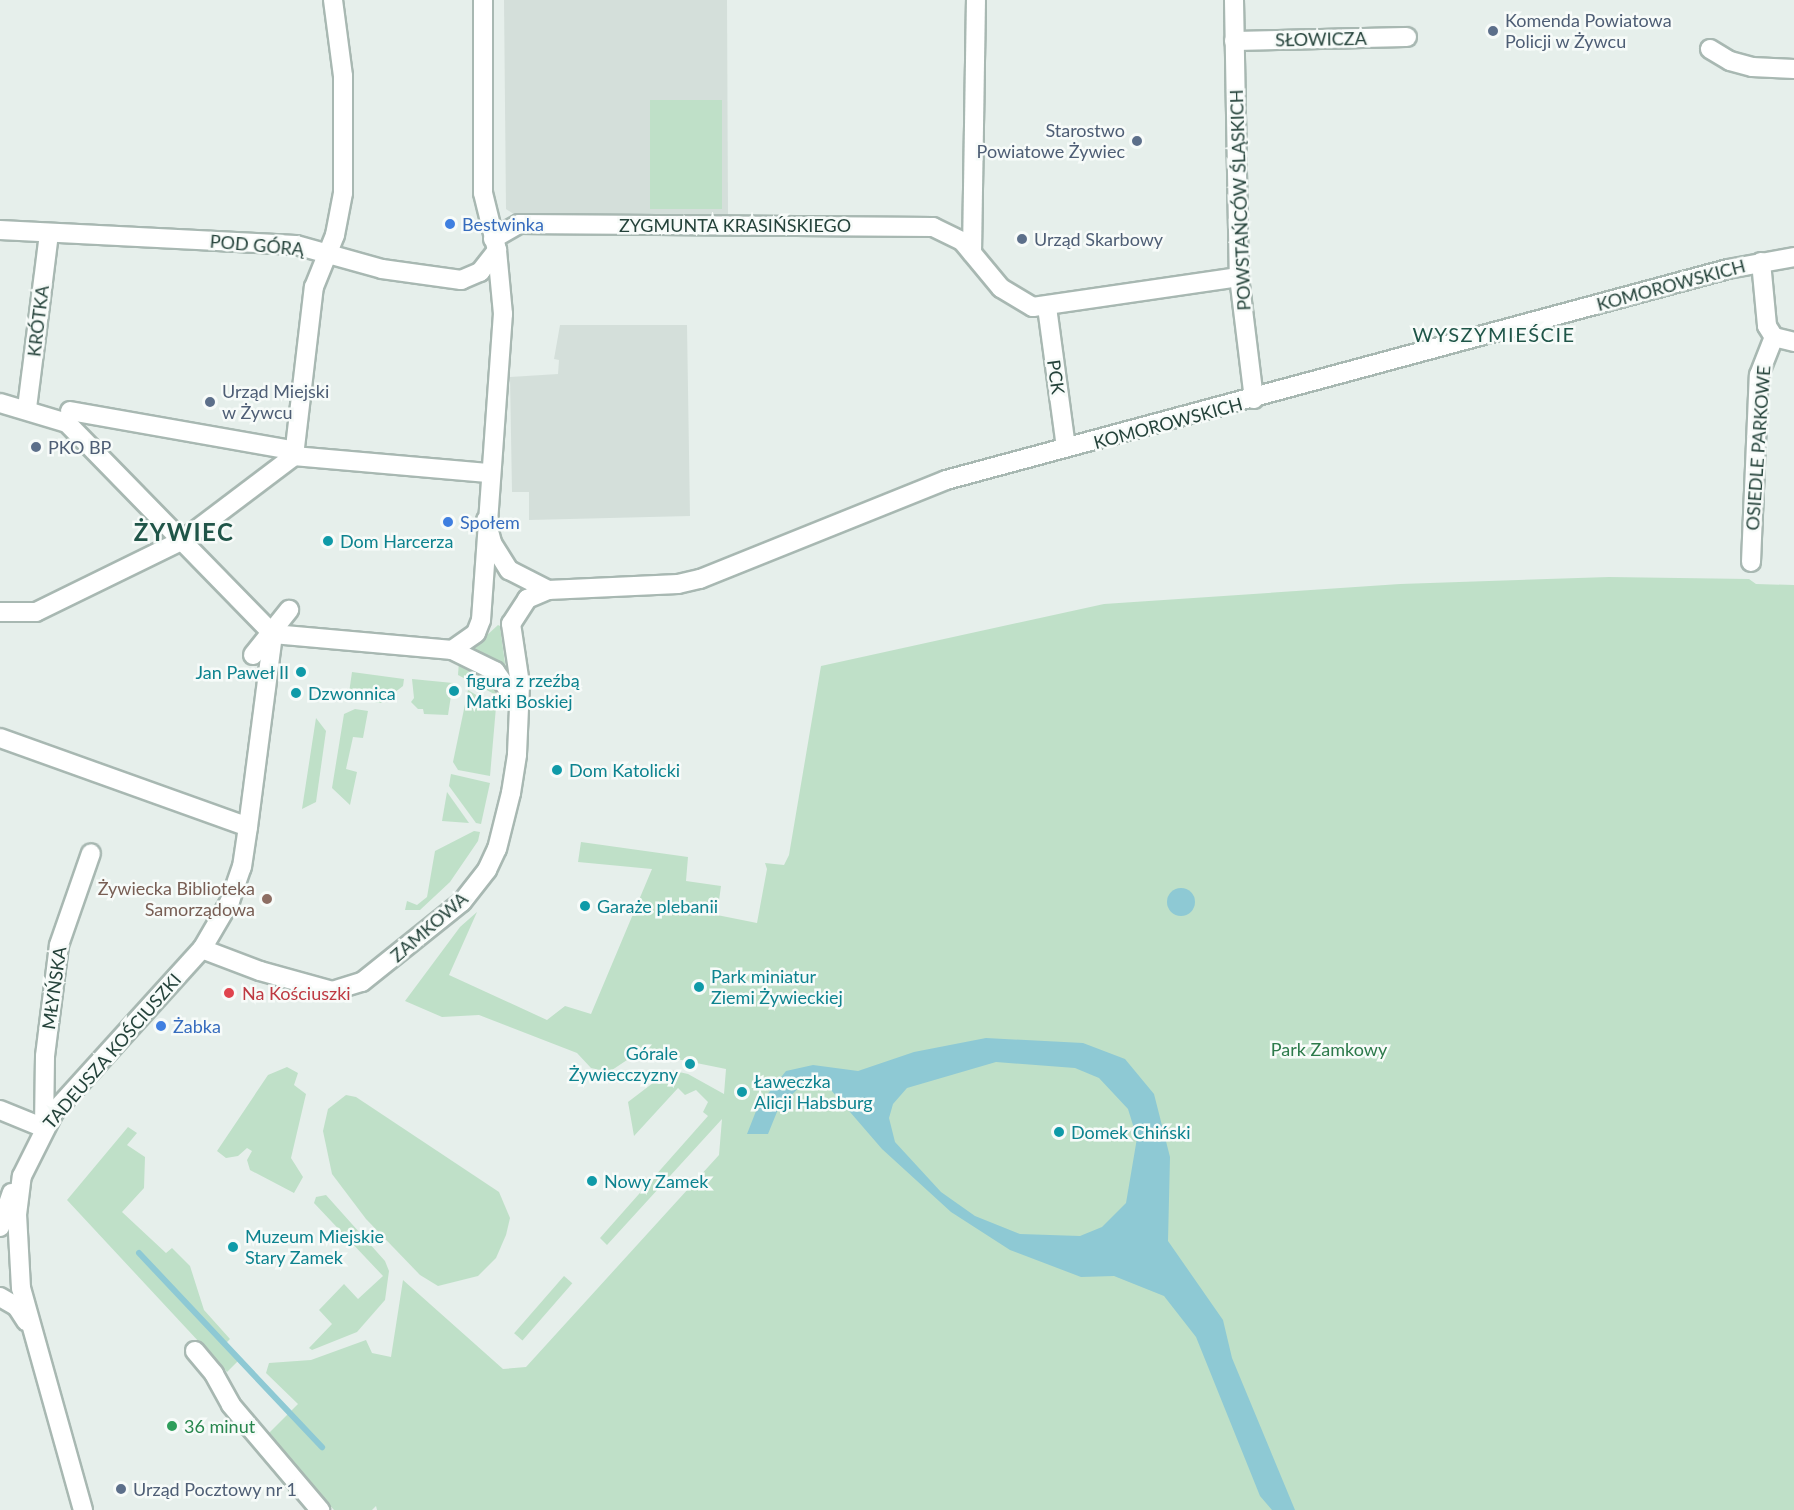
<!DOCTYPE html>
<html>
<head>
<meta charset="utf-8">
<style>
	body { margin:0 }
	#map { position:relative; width:1794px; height:1510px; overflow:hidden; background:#e6efeb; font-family:Lato,sans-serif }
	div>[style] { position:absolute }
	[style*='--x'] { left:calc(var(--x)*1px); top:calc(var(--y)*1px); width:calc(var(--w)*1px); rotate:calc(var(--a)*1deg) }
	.built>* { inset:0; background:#d4dfda }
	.green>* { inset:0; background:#bfe0c8; transform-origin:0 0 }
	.water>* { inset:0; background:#8ec9d4 }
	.round { border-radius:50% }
	.stream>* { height:6px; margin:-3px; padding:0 3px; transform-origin:3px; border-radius:3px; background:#8ec9d4 }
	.roads { filter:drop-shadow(2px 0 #a8b8b2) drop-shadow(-2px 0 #a8b8b2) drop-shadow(0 2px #a8b8b2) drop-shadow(0 -2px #a8b8b2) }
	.minor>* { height:18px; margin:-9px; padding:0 9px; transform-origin:9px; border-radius:9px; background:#fff }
	.dots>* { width:16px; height:16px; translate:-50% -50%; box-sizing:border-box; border:3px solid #f7fbf9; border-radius:50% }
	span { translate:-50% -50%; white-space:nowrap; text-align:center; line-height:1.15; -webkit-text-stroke:5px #f7fbf9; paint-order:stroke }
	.service-label { font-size:18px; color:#4e5e75 }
	.left { translate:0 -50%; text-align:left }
	.right { translate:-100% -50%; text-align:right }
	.street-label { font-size:18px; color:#24423a }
	.shop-label { font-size:18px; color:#366cbe }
	.culture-label { font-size:18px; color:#0d838f }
	.education-label { font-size:18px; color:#785e54 }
	.health-label { font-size:18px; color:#be3a42 }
	.park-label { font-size:18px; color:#2d7a4b }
	.leisure-label { font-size:18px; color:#27864d }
	.neighbourhood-label { font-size:20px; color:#1f5548; letter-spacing:1.5px }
	.district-label { font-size:24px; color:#1f5548; font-weight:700; letter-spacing:1.5px }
</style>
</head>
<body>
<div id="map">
	<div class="built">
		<i style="clip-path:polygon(504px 0,727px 0,728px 216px,515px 215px,506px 209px)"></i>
		<i style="clip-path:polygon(560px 325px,687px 325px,690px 516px,529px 520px,529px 492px,512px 492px,510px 377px,558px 374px,559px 360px,554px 359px)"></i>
	</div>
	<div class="green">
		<i style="left:650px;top:100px;width:72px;height:109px"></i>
		<i style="clip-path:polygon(1609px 577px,1749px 579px,1756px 584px,1794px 585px,1794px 1510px,377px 1510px,376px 1506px,372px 1510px,334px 1510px,267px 1435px,298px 1404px,266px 1373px,269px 1363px,311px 1360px,366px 1340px,372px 1353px,391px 1357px,403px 1280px,503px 1369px,526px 1367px,719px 1155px,722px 1119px,607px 1245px,600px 1238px,708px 1116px,703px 1112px,708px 1102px,696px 1090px,685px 1095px,678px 1088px,634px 1136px,628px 1102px,670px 1070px,688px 1074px,724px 1094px,726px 1069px,632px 1050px,627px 1060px,609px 1072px,591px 1068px,577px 1053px,479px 1015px,442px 1017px,405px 1001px,460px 927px,477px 912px,449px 975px,547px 1020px,565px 1006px,591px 1014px,652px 869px,578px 862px,581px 842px,688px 857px,686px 881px,721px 886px,717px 915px,757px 923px,767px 869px,765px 863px,784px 865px,789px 855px,821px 666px,1104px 604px,1400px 584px)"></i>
		<i style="clip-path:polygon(498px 625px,500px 626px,506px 671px,473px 648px)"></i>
		<i style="clip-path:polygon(459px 661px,484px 676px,500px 697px,458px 675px)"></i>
		<i style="clip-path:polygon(352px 672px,404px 679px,403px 686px,381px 703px,348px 700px)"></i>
		<i style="clip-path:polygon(412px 679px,453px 683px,448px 715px,424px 714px,423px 709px,418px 709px,411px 702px,414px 698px)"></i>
		<i style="clip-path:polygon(468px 690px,496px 707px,490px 776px,458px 770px,453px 762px)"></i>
		<i style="clip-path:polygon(355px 709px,368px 711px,363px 738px,353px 737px,346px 769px,357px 772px,350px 805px,332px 788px,344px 714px)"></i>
		<i style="clip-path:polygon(316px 718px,326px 731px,316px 802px,302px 809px)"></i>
		<i style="clip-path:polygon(451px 774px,490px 783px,481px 824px,476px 823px,449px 786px)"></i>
		<i style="clip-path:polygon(447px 792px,469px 823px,442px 821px)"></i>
		<i style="clip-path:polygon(474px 831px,480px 832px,478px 841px,450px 882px,420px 910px,405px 910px,407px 901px,417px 905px,427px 897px,435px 851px)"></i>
		<i style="clip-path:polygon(287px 1067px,298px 1073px,294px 1085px,306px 1094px,291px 1158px,303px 1177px,294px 1193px,250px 1170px,247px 1160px,252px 1151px,247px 1148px,238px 1156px,226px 1158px,217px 1151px,268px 1075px)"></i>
		<i style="clip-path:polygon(346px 1095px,356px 1097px,499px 1192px,510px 1218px,506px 1235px,496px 1258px,478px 1276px,438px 1286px,420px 1275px,366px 1219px,332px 1174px,323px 1131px,328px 1109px)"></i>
		<i style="clip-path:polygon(128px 1127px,137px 1133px,127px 1145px,145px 1157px,144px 1188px,122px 1212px,166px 1253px,172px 1248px,190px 1266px,204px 1310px,230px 1339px,225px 1344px,240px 1359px,227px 1372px,67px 1200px)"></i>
		<i style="clip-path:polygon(326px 1195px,385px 1261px,389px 1271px,385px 1300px,357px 1332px,312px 1350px,309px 1348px,332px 1324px,319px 1310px,344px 1284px,358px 1299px,383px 1276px,314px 1203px,316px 1197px)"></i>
		<i style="left:564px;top:1276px;width:11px;height:76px;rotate:41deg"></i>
	</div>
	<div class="water">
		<i class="round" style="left:1167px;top:888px;width:28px;height:28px"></i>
		<i style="clip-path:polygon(evenodd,986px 1038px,1083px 1043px,1125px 1059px,1154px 1094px,1170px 1157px,1168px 1241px,1223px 1320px,1232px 1358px,1295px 1510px,1272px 1510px,1260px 1496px,1196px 1337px,1164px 1296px,1114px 1276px,1081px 1277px,1010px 1250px,951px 1212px,882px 1149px,831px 1090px,804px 1083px,779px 1107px,768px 1134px,747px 1134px,758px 1106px,786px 1071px,813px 1065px,858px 1071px,914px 1052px,986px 1038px,996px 1062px,1075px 1068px,1099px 1078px,1128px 1109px,1137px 1138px,1126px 1203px,1102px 1227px,1080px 1236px,1020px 1234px,975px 1216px,941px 1192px,895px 1142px,889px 1118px,893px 1104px,907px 1088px,996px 1062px)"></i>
	</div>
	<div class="stream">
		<i style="--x:139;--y:1253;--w:267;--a:46.7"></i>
	</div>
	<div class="roads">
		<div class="minor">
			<i style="--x:1234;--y:0;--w:277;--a:89"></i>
			<i style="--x:1239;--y:277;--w:123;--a:83"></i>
			<i style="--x:1234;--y:41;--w:173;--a:-1.3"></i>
			<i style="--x:1710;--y:49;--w:23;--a:31"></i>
			<i style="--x:1730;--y:61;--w:23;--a:15"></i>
			<i style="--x:1752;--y:67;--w:42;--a:2.7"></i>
			<i style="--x:0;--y:230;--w:296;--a:2.9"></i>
			<i style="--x:296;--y:245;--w:89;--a:15.6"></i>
			<i style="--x:382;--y:269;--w:80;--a:7.9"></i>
			<i style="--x:461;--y:280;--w:21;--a:-23"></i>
			<i style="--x:480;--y:272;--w:28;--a:-52"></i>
			<i style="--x:493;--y:239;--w:30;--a:-30"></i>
			<i style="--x:519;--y:224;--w:414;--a:0.4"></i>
			<i style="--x:933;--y:227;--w:32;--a:26"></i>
			<i style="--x:962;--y:241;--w:61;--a:50.3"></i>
			<i style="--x:1001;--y:288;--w:37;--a:31"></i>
			<i style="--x:1033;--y:307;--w:208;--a:-8.3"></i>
			<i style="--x:972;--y:253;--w:253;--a:-89.1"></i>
			<i style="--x:1761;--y:262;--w:64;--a:84.6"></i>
			<i style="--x:1767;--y:326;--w:13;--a:58"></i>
			<i style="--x:1774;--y:337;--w:21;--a:14"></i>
			<i style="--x:1047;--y:307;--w:141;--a:82.3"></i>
			<i style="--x:0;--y:403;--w:70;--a:16.6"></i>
			<i style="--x:67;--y:423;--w:295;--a:45.7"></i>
			<i style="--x:27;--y:408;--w:176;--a:-82.8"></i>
			<i style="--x:70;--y:411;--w:218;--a:10"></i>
			<i style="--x:294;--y:456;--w:170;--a:-83.3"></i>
			<i style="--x:314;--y:287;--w:56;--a:-68"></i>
			<i style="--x:335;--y:235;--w:43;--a:-79.2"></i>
			<i style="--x:343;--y:193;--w:117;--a:-90"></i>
			<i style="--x:343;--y:76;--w:77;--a:-97.5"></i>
			<i style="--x:294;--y:456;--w:197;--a:5"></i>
			<i style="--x:486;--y:520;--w:24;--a:75"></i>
			<i style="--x:492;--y:543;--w:32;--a:58"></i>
			<i style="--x:509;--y:570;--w:44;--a:27.1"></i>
			<i style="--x:548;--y:590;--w:130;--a:-2.6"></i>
			<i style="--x:678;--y:584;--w:23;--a:-13"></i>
			<i style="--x:700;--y:579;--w:265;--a:-21.9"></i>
			<i style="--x:946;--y:480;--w:810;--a:-15.1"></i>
			<i style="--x:1728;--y:269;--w:67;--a:-10.3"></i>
			<i style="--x:1751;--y:562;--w:187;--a:-87.6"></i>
			<i style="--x:1759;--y:375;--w:41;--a:-68.5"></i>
			<i style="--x:0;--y:612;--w:36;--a:0"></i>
			<i style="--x:36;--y:612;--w:164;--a:-26.1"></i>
			<i style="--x:183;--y:540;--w:139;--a:-37.1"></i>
			<i style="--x:273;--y:634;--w:180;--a:5.1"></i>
			<i style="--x:452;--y:650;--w:48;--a:26"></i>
			<i style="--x:495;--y:671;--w:38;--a:55"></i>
			<i style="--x:452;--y:650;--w:29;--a:-35"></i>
			<i style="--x:476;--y:633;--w:14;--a:-69"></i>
			<i style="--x:481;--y:620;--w:307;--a:-85.9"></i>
			<i style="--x:503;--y:314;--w:64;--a:-95.4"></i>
			<i style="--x:497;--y:250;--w:59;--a:-103.8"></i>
			<i style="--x:483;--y:193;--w:193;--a:-90"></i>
			<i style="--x:253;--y:655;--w:58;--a:-51.3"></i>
			<i style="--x:0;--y:738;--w:263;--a:19.7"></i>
			<i style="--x:202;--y:949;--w:62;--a:20.8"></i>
			<i style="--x:260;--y:971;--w:75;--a:15.5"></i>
			<i style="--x:332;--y:991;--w:31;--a:-17"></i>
			<i style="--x:362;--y:982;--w:128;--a:-38.7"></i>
			<i style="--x:462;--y:902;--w:41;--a:-52"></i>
			<i style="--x:487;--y:870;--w:23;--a:-65"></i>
			<i style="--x:497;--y:849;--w:58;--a:-76"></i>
			<i style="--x:511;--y:793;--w:39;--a:-81"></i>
			<i style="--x:517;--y:754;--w:70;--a:-87.5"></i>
			<i style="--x:520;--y:684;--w:61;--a:-98.5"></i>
			<i style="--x:511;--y:624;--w:30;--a:-57"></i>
			<i style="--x:527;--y:599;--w:23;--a:-23"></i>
			<i style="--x:0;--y:1110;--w:48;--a:22.2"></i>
			<i style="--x:44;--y:1128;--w:72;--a:-89.2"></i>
			<i style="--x:45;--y:1056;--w:112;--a:-82.8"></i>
			<i style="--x:59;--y:945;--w:97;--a:-70.8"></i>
			<i style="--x:0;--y:1227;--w:36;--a:-71"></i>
			<i style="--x:0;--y:1297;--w:20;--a:30"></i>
			<i style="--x:17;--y:1307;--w:17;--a:57"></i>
			<i style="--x:195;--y:1351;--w:30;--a:50"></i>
			<i style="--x:214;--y:1374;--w:35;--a:61"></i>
			<i style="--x:231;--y:1405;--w:138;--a:49.7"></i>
			<i style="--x:83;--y:1510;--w:230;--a:-105.6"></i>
			<i style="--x:21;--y:1288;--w:73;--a:-93.1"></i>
			<i style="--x:17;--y:1215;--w:39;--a:-83"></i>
			<i style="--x:22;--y:1176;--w:72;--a:-63.4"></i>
			<i style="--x:54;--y:1112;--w:220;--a:-47.8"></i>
			<i style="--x:202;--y:949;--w:56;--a:-59.7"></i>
			<i style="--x:230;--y:901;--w:36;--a:-71"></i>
			<i style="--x:242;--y:867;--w:40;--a:-81.5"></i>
			<i style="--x:248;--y:827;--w:195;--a:-82.6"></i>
		</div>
	</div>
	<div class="dots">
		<i style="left:1493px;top:31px;background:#5c6f8a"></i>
		<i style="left:1137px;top:141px;background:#5c6f8a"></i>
		<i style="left:450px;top:224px;background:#3f7fe0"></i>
		<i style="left:1022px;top:239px;background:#5c6f8a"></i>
		<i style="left:210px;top:402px;background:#5c6f8a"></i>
		<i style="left:36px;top:447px;background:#5c6f8a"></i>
		<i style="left:448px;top:522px;background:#3f7fe0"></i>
		<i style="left:328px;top:541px;background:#0f9aa8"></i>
		<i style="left:301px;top:672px;background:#0f9aa8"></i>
		<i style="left:454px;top:691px;background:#0f9aa8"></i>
		<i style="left:296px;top:693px;background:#0f9aa8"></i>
		<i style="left:557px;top:770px;background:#0f9aa8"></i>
		<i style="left:267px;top:899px;background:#8d6e63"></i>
		<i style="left:585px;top:906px;background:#0f9aa8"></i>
		<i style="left:699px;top:987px;background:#0f9aa8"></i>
		<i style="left:229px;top:993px;background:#e0444e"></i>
		<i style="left:161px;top:1026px;background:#3f7fe0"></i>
		<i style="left:690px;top:1064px;background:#0f9aa8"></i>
		<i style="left:742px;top:1092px;background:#0f9aa8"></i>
		<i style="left:1059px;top:1132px;background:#0f9aa8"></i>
		<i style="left:592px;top:1181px;background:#0f9aa8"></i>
		<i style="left:233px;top:1247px;background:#0f9aa8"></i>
		<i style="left:172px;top:1426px;background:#2e9e5b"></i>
		<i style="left:121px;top:1489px;background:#5c6f8a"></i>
	</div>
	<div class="service-label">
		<span class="left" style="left:1505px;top:31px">Komenda Powiatowa<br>Policji w Żywcu</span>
		<span class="right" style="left:1125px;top:141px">Starostwo<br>Powiatowe Żywiec</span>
		<span class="left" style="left:1034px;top:239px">Urząd Skarbowy</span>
		<span class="left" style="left:222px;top:402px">Urząd Miejski<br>w Żywcu</span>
		<span class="left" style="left:48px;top:447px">PKO BP</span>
		<span class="left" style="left:133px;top:1489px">Urząd Pocztowy nr 1</span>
	</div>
	<div class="street-label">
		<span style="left:1321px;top:39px;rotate:-1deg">SŁOWICZA</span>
		<span style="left:1240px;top:200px;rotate:-92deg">POWSTAŃCÓW ŚLĄSKICH</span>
		<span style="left:735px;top:225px">ZYGMUNTA KRASIŃSKIEGO</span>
		<span style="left:257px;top:245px;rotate:5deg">POD GÓRĄ</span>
		<span style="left:1671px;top:285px;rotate:-15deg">KOMOROWSKICH</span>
		<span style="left:38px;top:321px;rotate:-83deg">KRÓTKA</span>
		<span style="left:1056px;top:377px;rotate:82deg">PCK</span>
		<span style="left:1168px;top:423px;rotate:-15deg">KOMOROWSKICH</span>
		<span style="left:1758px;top:448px;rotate:-86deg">OSIEDLE PARKOWE</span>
		<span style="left:429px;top:927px;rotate:-41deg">ZAMKOWA</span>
		<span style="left:54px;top:988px;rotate:-82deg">MŁYŃSKA</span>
		<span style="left:112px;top:1051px;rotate:-49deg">TADEUSZA KOŚCIUSZKI</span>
	</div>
	<div class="shop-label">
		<span class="left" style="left:462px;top:224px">Bestwinka</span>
		<span class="left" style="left:460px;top:522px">Społem</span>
		<span class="left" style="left:173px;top:1026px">Żabka</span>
	</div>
	<div class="culture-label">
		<span class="left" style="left:340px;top:541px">Dom Harcerza</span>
		<span class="right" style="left:289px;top:672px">Jan Paweł II</span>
		<span class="left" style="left:466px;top:691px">figura z rzeźbą<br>Matki Boskiej</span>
		<span class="left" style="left:308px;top:693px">Dzwonnica</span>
		<span class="left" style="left:569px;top:770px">Dom Katolicki</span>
		<span class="left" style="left:597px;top:906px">Garaże plebanii</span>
		<span class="left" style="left:711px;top:987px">Park miniatur<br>Ziemi Żywieckiej</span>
		<span class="right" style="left:678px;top:1064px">Górale<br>Żywiecczyzny</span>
		<span class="left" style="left:754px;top:1092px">Ławeczka<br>Alicji Habsburg</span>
		<span class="left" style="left:1071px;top:1132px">Domek Chiński</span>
		<span class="left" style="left:604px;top:1181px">Nowy Zamek</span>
		<span class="left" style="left:245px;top:1247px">Muzeum Miejskie<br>Stary Zamek</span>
	</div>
	<div class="education-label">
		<span class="right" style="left:255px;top:899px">Żywiecka Biblioteka<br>Samorządowa</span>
	</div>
	<div class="health-label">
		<span class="left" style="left:242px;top:993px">Na Kościuszki</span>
	</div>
	<div class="park-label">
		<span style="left:1329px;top:1049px">Park Zamkowy</span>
	</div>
	<div class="leisure-label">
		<span class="left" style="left:184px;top:1426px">36 minut</span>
	</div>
	<div class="neighbourhood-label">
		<span style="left:1494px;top:334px">WYSZYMIEŚCIE</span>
	</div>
	<div class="district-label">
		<span style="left:184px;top:532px">ŻYWIEC</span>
	</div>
</div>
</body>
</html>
